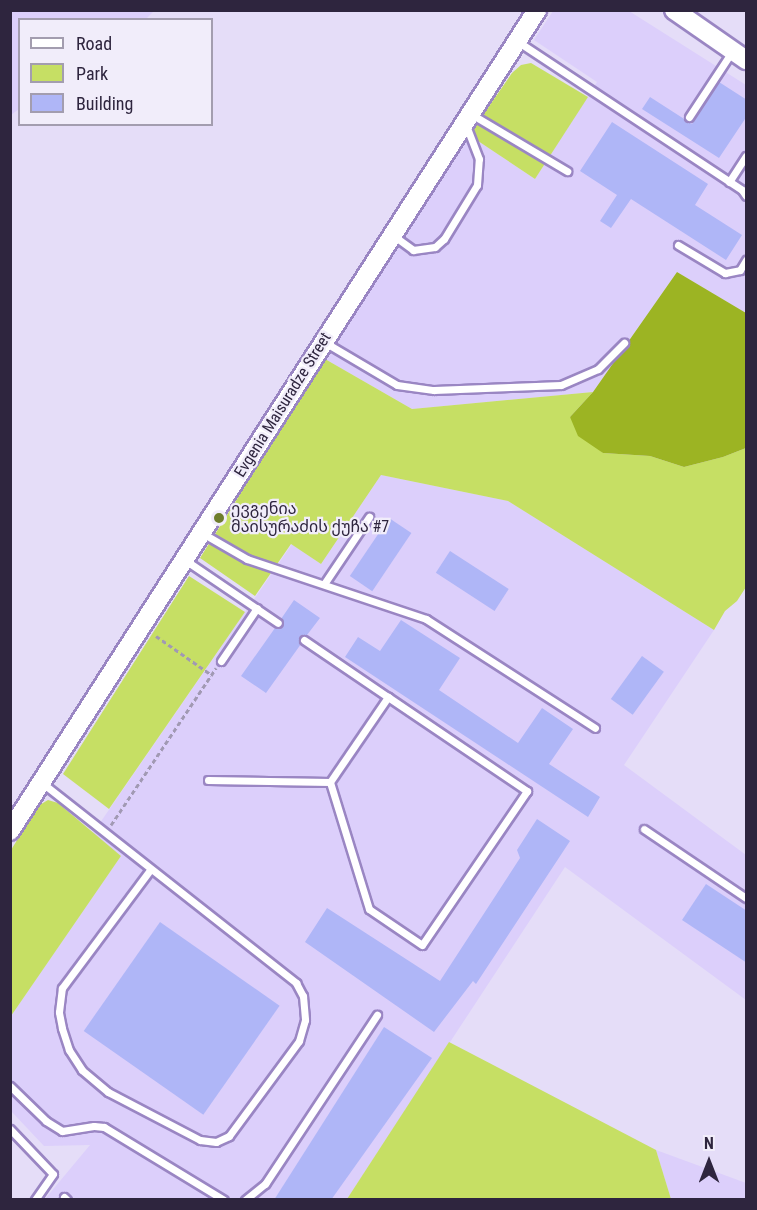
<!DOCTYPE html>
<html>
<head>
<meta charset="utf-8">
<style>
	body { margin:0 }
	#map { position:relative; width:757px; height:1210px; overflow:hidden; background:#e5ddf8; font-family:"Roboto Condensed","Noto Sans Georgian",sans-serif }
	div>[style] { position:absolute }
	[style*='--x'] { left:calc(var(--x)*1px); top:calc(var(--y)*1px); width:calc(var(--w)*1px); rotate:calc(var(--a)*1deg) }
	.built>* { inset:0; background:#dccffb }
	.green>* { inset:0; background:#c6df64 }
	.forest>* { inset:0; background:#9cb423 }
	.building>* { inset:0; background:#afb6f7; transform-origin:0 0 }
	.path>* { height:3px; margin-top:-1.5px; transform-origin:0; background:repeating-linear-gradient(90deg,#a199b3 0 4.5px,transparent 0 7.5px) }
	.roads { filter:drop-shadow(2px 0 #9a86c3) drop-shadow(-2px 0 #9a86c3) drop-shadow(0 2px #9a86c3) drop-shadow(0 -2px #9a86c3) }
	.service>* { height:7px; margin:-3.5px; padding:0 3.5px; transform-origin:3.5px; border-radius:3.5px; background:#fff }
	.tertiary>* { height:18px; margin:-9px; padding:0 9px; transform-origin:9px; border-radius:9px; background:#fff }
	.dots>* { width:16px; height:16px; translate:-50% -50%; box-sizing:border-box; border:3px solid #f1edfa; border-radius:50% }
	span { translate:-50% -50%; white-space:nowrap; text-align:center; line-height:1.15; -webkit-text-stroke:4.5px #f1edfa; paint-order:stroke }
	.street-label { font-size:16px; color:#2e253e }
	.poi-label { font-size:16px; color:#2e253e }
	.left { translate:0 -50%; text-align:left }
	.frame { position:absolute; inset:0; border:12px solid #2e253e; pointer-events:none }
	.legend { position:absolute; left:18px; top:18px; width:195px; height:108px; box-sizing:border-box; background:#f1edfa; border:2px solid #a39daf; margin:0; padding:8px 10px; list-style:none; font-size:18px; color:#2e253e }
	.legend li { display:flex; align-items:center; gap:12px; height:30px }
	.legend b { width:30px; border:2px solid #a39daf }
	.north { position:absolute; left:679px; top:1132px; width:60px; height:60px; -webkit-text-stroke:4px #f1edfa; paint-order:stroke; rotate:0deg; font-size:16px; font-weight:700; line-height:24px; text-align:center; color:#2e253e }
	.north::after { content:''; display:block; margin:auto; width:21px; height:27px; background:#2e253e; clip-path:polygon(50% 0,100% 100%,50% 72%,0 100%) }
</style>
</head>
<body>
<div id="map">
	<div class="built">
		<i style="clip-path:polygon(11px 10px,154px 10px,154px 11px,146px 19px,20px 20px,19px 109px,11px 115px)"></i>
		<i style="clip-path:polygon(553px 11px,629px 11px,746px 85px,746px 313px,677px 272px,593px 392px,412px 409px,325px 359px,469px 135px,535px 179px,597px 82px,534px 40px)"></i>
		<i style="clip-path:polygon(381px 475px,508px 501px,714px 630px,624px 765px,746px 855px,746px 1000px,565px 867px,347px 1199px,45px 1199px,90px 1145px,44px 1146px,11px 1111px,11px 1016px,121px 856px,93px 833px,292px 544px,321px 564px)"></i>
		<i style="clip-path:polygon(656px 1150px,746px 1183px,746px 1199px,671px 1199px)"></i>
	</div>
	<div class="green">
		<i style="clip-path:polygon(531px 63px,588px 97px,535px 179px,469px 135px,512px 73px,521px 65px)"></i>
		<i style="clip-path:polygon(325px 359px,412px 409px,593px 392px,570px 417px,603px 453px,650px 456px,684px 467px,723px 457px,746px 448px,746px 587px,737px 601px,725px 611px,714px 630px,508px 501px,381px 475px,321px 564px,291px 544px,255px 596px,200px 558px)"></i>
		<i style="clip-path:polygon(189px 576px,245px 612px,109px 809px,63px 774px)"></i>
		<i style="clip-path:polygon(48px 800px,58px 803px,121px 856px,11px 1016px,11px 850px,38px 806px)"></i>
		<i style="clip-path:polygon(449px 1042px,656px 1150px,671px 1199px,347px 1199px)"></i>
	</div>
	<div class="forest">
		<i style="clip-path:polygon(677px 272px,746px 313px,746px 448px,723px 457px,684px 467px,650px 456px,603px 453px,578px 436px,570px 417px,593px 392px)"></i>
	</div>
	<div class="building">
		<i style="clip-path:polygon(719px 82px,747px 100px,747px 116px,719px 158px,642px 109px,650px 97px,692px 124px)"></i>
		<i style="clip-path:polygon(612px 122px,708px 184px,695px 205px,742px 235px,726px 260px,631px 199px,611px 228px,600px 221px,617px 195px,580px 171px)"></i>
		<i style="left:389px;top:518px;width:27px;height:70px;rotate:34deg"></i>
		<i style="left:450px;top:551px;width:70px;height:26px;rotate:33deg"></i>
		<i style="clip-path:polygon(294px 600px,320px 618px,307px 635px,300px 636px,301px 644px,266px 693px,241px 676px,275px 628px,282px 627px,281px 619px)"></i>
		<i style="clip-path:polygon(401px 620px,460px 658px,439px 690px,518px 743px,542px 708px,573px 729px,549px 764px,600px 797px,588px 817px,345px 657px,358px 637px,380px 651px)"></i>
		<i style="left:642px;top:656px;width:27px;height:53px;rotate:36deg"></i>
		<i style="clip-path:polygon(537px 819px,570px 841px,476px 984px,473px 981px,434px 1032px,305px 942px,327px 908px,440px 981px,520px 858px,517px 850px)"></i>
		<i style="clip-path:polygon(706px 884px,747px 911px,747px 963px,682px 920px)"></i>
		<i style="left:160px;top:922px;width:146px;height:133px;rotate:35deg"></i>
		<i style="clip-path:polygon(384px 1027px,432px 1058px,331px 1200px,274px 1200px)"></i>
	</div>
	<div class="path">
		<i style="--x:156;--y:636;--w:68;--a:34.9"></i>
		<i style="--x:111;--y:825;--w:189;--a:-56.2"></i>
	</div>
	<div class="roads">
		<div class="service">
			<i style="--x:517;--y:41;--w:270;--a:33.5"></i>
			<i style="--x:742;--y:190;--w:7;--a:56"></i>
			<i style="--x:471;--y:114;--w:112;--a:30.7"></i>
			<i style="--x:689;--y:117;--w:77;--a:-56.7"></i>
			<i style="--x:729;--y:182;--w:31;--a:-57"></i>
			<i style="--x:394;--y:236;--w:24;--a:36"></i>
			<i style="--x:413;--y:250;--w:22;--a:-8"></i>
			<i style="--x:435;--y:247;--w:12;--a:-42"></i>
			<i style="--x:444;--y:239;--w:63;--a:-58.6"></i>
			<i style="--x:477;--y:185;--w:26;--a:-86"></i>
			<i style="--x:479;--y:159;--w:36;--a:-111"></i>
			<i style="--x:678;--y:245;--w:55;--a:30.8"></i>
			<i style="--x:725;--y:273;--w:15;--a:-11"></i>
			<i style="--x:740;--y:270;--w:12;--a:-59"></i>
			<i style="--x:326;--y:343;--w:82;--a:30.6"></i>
			<i style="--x:397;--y:385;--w:37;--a:8"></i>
			<i style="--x:434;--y:390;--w:127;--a:-2.3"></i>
			<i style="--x:561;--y:385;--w:40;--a:-23.4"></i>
			<i style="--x:598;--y:369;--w:37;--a:-45"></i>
			<i style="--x:202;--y:533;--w:52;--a:30"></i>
			<i style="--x:247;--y:559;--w:189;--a:18.5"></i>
			<i style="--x:426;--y:619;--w:201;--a:32.8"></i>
			<i style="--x:185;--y:560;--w:112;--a:34.1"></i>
			<i style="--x:324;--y:584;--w:81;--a:-56.1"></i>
			<i style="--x:304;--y:640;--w:102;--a:34.2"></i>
			<i style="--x:388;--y:697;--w:168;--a:34.1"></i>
			<i style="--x:527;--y:791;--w:186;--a:124.3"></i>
			<i style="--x:422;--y:945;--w:64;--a:-145.8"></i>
			<i style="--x:369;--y:909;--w:133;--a:-107.1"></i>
			<i style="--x:330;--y:782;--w:103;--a:-55.7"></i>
			<i style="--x:221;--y:661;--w:64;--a:-55.8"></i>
			<i style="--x:208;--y:780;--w:122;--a:0.9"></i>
			<i style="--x:41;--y:782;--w:325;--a:38.2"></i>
			<i style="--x:296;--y:983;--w:15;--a:62"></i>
			<i style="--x:303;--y:996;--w:24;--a:85"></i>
			<i style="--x:305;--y:1020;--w:22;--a:106"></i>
			<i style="--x:299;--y:1041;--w:118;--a:126.4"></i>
			<i style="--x:229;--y:1136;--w:14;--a:155"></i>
			<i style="--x:216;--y:1142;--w:16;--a:-173"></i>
			<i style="--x:200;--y:1140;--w:104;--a:-152.4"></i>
			<i style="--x:108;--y:1092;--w:34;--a:-140"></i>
			<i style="--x:82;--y:1070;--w:24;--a:-123"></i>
			<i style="--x:69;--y:1050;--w:23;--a:-108"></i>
			<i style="--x:62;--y:1028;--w:16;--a:-101"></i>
			<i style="--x:59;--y:1012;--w:24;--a:-83"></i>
			<i style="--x:62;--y:988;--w:147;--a:-53.3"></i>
			<i style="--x:644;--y:829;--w:123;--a:34.1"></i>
			<i style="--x:10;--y:1086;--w:50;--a:44.2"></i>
			<i style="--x:46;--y:1121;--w:19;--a:32"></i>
			<i style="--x:62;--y:1131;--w:32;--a:-9"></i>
			<i style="--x:94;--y:1126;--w:10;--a:6"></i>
			<i style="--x:104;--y:1127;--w:140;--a:31.3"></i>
			<i style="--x:10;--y:1129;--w:62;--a:46.3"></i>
			<i style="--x:53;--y:1174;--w:32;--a:125"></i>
			<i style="--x:64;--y:1197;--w:4;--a:45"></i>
			<i style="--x:245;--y:1200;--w:26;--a:-39"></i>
			<i style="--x:265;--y:1184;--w:203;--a:-56.5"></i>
		</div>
		<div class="tertiary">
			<i style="--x:674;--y:10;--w:88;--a:34.8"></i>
			<i style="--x:10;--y:831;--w:976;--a:-57.3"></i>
		</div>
	</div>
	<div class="dots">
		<i style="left:219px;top:518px;background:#6e7d2c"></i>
	</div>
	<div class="street-label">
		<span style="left:283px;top:405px;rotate:-58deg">Evgenia Maisuradze Street</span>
	</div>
	<div class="poi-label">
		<span class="left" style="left:231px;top:518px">ევგენია<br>მაისურაძის ქუჩა #7</span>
	</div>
	<div class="frame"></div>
	<ul class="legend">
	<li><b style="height:8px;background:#fff"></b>Road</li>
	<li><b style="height:16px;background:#c6df64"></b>Park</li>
	<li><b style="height:16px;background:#afb6f7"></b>Building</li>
	</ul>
	<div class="north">N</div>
</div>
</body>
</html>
